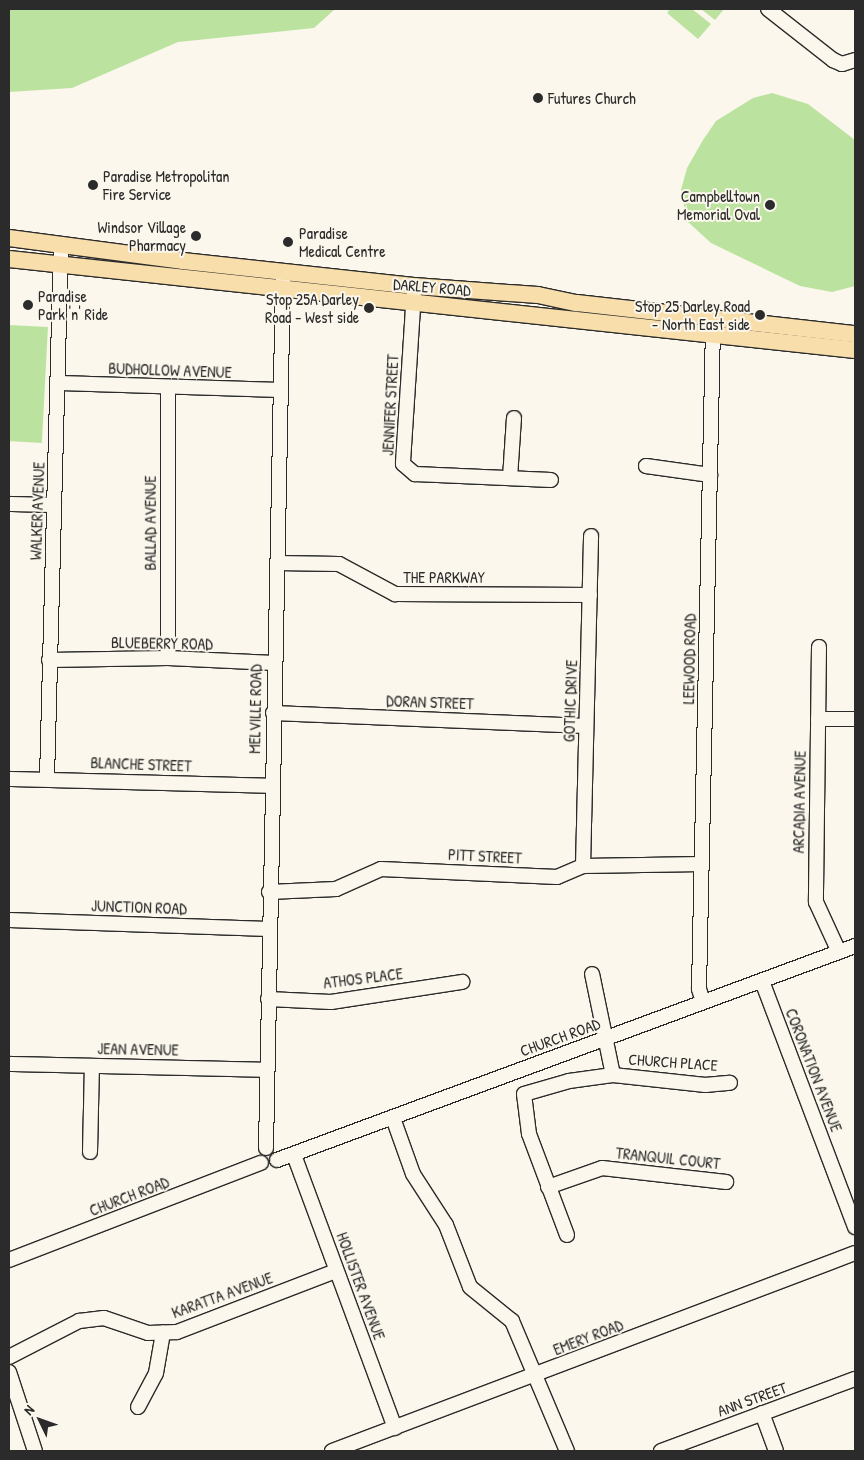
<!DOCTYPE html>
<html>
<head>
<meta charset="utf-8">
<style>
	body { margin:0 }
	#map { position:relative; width:864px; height:1460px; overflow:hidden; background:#fbf7ec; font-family:"Patrick Hand",sans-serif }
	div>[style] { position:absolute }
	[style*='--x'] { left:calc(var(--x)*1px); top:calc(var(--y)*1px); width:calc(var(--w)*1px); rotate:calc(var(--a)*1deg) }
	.green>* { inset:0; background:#bbe39f; transform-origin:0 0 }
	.roads { filter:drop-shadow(1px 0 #2b2b2b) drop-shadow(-1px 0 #2b2b2b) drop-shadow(0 1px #2b2b2b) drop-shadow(0 -1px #2b2b2b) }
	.minor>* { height:14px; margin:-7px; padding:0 7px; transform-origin:7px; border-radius:7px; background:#fbf7ec }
	.major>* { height:16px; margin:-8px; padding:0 8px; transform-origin:8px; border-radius:8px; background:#f8deab }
	.dots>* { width:14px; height:14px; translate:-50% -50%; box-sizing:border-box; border:2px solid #fbf7ec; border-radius:50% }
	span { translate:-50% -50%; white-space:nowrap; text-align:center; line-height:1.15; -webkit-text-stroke:4px #fbf7ec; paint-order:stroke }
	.poi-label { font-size:16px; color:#2b2b2b }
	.left { translate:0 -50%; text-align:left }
	.right { translate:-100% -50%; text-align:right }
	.street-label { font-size:16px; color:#2b2b2b }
	.frame { position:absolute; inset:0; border:10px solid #2b2b2b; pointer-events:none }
	.north { position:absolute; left:15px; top:1395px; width:50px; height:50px; -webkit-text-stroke:4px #fbf7ec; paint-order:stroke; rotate:312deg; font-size:14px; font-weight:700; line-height:20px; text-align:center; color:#2b2b2b }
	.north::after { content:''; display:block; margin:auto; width:18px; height:22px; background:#2b2b2b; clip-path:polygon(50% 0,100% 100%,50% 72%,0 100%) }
</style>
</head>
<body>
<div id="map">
	<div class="green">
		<i style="clip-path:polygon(9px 9px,335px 9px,314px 28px,178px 42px,72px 88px,9px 92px)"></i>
		<i style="clip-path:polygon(670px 9px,692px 9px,711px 24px,698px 39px,667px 13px)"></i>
		<i style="clip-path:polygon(701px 9px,724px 9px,715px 20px)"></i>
		<i style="clip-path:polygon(772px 93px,808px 104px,855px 140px,855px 286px,832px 292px,800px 286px,711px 243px,687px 221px,681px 190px,687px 168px,703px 140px,716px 121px,753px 98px)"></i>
		<i style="left:9px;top:325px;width:39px;height:116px;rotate:3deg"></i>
	</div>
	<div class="roads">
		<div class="minor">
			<i style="--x:768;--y:9;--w:83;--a:38.1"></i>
			<i style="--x:833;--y:60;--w:10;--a:24"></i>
			<i style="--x:842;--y:64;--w:14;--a:-17"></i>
			<i style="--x:414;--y:292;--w:172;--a:93.7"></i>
			<i style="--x:403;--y:464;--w:16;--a:40"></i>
			<i style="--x:415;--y:474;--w:136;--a:2.5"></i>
			<i style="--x:59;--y:383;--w:222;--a:1.8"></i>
			<i style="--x:168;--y:387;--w:271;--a:90"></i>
			<i style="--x:646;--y:466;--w:65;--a:8"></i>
			<i style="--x:510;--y:478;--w:60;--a:-86.2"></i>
			<i style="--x:9;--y:504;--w:45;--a:1.3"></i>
			<i style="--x:277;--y:563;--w:62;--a:0.9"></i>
			<i style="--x:339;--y:564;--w:64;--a:28.2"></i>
			<i style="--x:395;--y:594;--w:195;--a:0.3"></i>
			<i style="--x:819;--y:647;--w:255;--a:90.7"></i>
			<i style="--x:816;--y:902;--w:55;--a:65.3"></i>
			<i style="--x:49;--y:660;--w:119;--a:-1"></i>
			<i style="--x:168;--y:658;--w:106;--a:2.7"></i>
			<i style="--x:273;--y:713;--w:313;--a:2.4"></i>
			<i style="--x:818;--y:719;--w:37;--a:0"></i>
			<i style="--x:47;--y:778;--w:534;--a:-88.5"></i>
			<i style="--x:9;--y:779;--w:262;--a:1.5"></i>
			<i style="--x:583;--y:866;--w:330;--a:-88.6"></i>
			<i style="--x:269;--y:892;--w:67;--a:-2.6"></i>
			<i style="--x:336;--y:889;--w:49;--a:-24"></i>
			<i style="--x:381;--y:869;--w:176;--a:2.6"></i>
			<i style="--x:557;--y:877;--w:28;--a:-23"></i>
			<i style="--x:583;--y:866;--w:119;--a:-1"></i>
			<i style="--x:9;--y:920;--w:260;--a:2"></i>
			<i style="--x:762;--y:981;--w:263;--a:69.3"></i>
			<i style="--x:268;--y:999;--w:63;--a:2.7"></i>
			<i style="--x:331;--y:1002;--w:133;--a:-8.7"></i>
			<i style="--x:703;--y:1002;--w:14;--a:-107"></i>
			<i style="--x:699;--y:989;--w:663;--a:-88.79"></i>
			<i style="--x:9;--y:1064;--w:258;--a:1.3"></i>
			<i style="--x:613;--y:1075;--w:93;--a:6.2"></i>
			<i style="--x:705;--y:1085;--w:25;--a:-5"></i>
			<i style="--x:393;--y:1118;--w:59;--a:70.3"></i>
			<i style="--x:413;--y:1174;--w:61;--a:57.1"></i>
			<i style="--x:446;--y:1225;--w:66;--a:68.8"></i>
			<i style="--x:470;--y:1287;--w:54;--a:39"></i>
			<i style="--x:512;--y:1321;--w:141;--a:67.1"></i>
			<i style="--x:266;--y:1148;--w:869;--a:-88.88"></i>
			<i style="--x:90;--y:1152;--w:86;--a:-88.7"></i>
			<i style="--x:294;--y:1155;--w:291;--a:69.7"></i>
			<i style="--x:277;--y:1160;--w:616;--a:-20.32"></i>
			<i style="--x:548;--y:1187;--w:57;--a:-19.4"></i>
			<i style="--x:602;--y:1168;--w:125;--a:6.4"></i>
			<i style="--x:567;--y:1235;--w:108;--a:-110.6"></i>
			<i style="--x:529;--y:1134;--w:40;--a:-97.1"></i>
			<i style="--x:524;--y:1094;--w:47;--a:-16.1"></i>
			<i style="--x:569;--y:1081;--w:44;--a:-7.8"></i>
			<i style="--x:613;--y:1075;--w:103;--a:-101.7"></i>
			<i style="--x:9;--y:1260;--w:270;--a:-21.1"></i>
			<i style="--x:9;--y:1357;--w:79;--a:-27.2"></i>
			<i style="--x:79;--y:1321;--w:25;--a:-7"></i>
			<i style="--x:104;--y:1318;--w:46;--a:18.8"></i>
			<i style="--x:148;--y:1333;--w:29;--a:-2"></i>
			<i style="--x:177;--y:1332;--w:170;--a:-21"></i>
			<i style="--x:9;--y:1372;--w:83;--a:71.8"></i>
			<i style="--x:138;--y:1407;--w:38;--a:-62"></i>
			<i style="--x:156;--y:1373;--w:41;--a:-80.1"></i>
			<i style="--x:762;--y:1413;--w:40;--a:69.8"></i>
			<i style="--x:332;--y:1451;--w:559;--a:-20.74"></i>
			<i style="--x:661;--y:1451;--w:207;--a:-20.4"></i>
		</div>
		<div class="major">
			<i style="--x:9;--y:238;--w:176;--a:7.5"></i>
			<i style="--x:183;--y:261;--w:232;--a:6.2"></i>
			<i style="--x:414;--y:286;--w:124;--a:4.2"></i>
			<i style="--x:538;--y:295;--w:40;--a:12"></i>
			<i style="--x:577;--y:303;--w:280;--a:6.4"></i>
			<i style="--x:9;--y:259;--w:851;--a:6.14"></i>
		</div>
	</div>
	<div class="dots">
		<i style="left:538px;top:98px;background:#2b2b2b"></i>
		<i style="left:93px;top:185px;background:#2b2b2b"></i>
		<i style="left:770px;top:205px;background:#2b2b2b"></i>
		<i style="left:196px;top:236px;background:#2b2b2b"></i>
		<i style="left:288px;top:242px;background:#2b2b2b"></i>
		<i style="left:28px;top:305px;background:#2b2b2b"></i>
		<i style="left:369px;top:308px;background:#2b2b2b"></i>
		<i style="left:760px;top:315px;background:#2b2b2b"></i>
	</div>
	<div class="poi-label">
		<span class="left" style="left:548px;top:98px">Futures Church</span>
		<span class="left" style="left:103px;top:185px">Paradise Metropolitan<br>Fire Service</span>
		<span class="right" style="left:760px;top:205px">Campbelltown<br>Memorial Oval</span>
		<span class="right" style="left:186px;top:236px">Windsor Village<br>Pharmacy</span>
		<span class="left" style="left:299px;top:242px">Paradise<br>Medical Centre</span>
		<span class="left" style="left:38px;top:305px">Paradise<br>Park 'n' Ride</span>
		<span class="right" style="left:359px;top:308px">Stop 25A Darley<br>Road - West side</span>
		<span class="right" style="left:750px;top:315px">Stop 25 Darley Road<br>- North East side</span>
	</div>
	<div class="street-label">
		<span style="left:432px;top:287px;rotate:5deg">DARLEY ROAD</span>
		<span style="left:170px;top:370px;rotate:2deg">BUDHOLLOW AVENUE</span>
		<span style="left:390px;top:405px;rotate:-87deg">JENNIFER STREET</span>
		<span style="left:37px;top:511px;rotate:-88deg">WALKER AVENUE</span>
		<span style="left:150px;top:523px;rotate:-90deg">BALLAD AVENUE</span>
		<span style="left:444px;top:577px">THE PARKWAY</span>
		<span style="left:162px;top:643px;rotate:1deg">BLUEBERRY ROAD</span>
		<span style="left:689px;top:659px;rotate:-89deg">LEEWOOD ROAD</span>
		<span style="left:570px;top:701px;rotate:-88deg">GOTHIC DRIVE</span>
		<span style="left:430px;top:702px;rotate:2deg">DORAN STREET</span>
		<span style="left:255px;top:709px;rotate:-89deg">MELVILLE ROAD</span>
		<span style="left:141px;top:764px;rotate:2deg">BLANCHE STREET</span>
		<span style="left:799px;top:802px;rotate:-89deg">ARCADIA AVENUE</span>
		<span style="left:485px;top:856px;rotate:3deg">PITT STREET</span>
		<span style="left:139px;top:907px;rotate:2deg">JUNCTION ROAD</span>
		<span style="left:363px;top:978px;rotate:-7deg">ATHOS PLACE</span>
		<span style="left:560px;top:1037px;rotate:-20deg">CHURCH ROAD</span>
		<span style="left:138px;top:1049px;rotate:1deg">JEAN AVENUE</span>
		<span style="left:673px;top:1062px;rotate:4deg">CHURCH PLACE</span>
		<span style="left:814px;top:1070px;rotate:69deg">CORONATION AVENUE</span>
		<span style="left:668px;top:1158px;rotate:6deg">TRANQUIL COURT</span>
		<span style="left:129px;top:1196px;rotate:-21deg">CHURCH ROAD</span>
		<span style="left:361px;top:1286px;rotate:70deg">HOLLISTER AVENUE</span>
		<span style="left:222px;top:1295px;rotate:-20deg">KARATTA AVENUE</span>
		<span style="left:588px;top:1337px;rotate:-21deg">EMERY ROAD</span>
		<span style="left:752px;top:1399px;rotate:-20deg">ANN STREET</span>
	</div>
	<div class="frame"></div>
	<div class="north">N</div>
</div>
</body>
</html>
